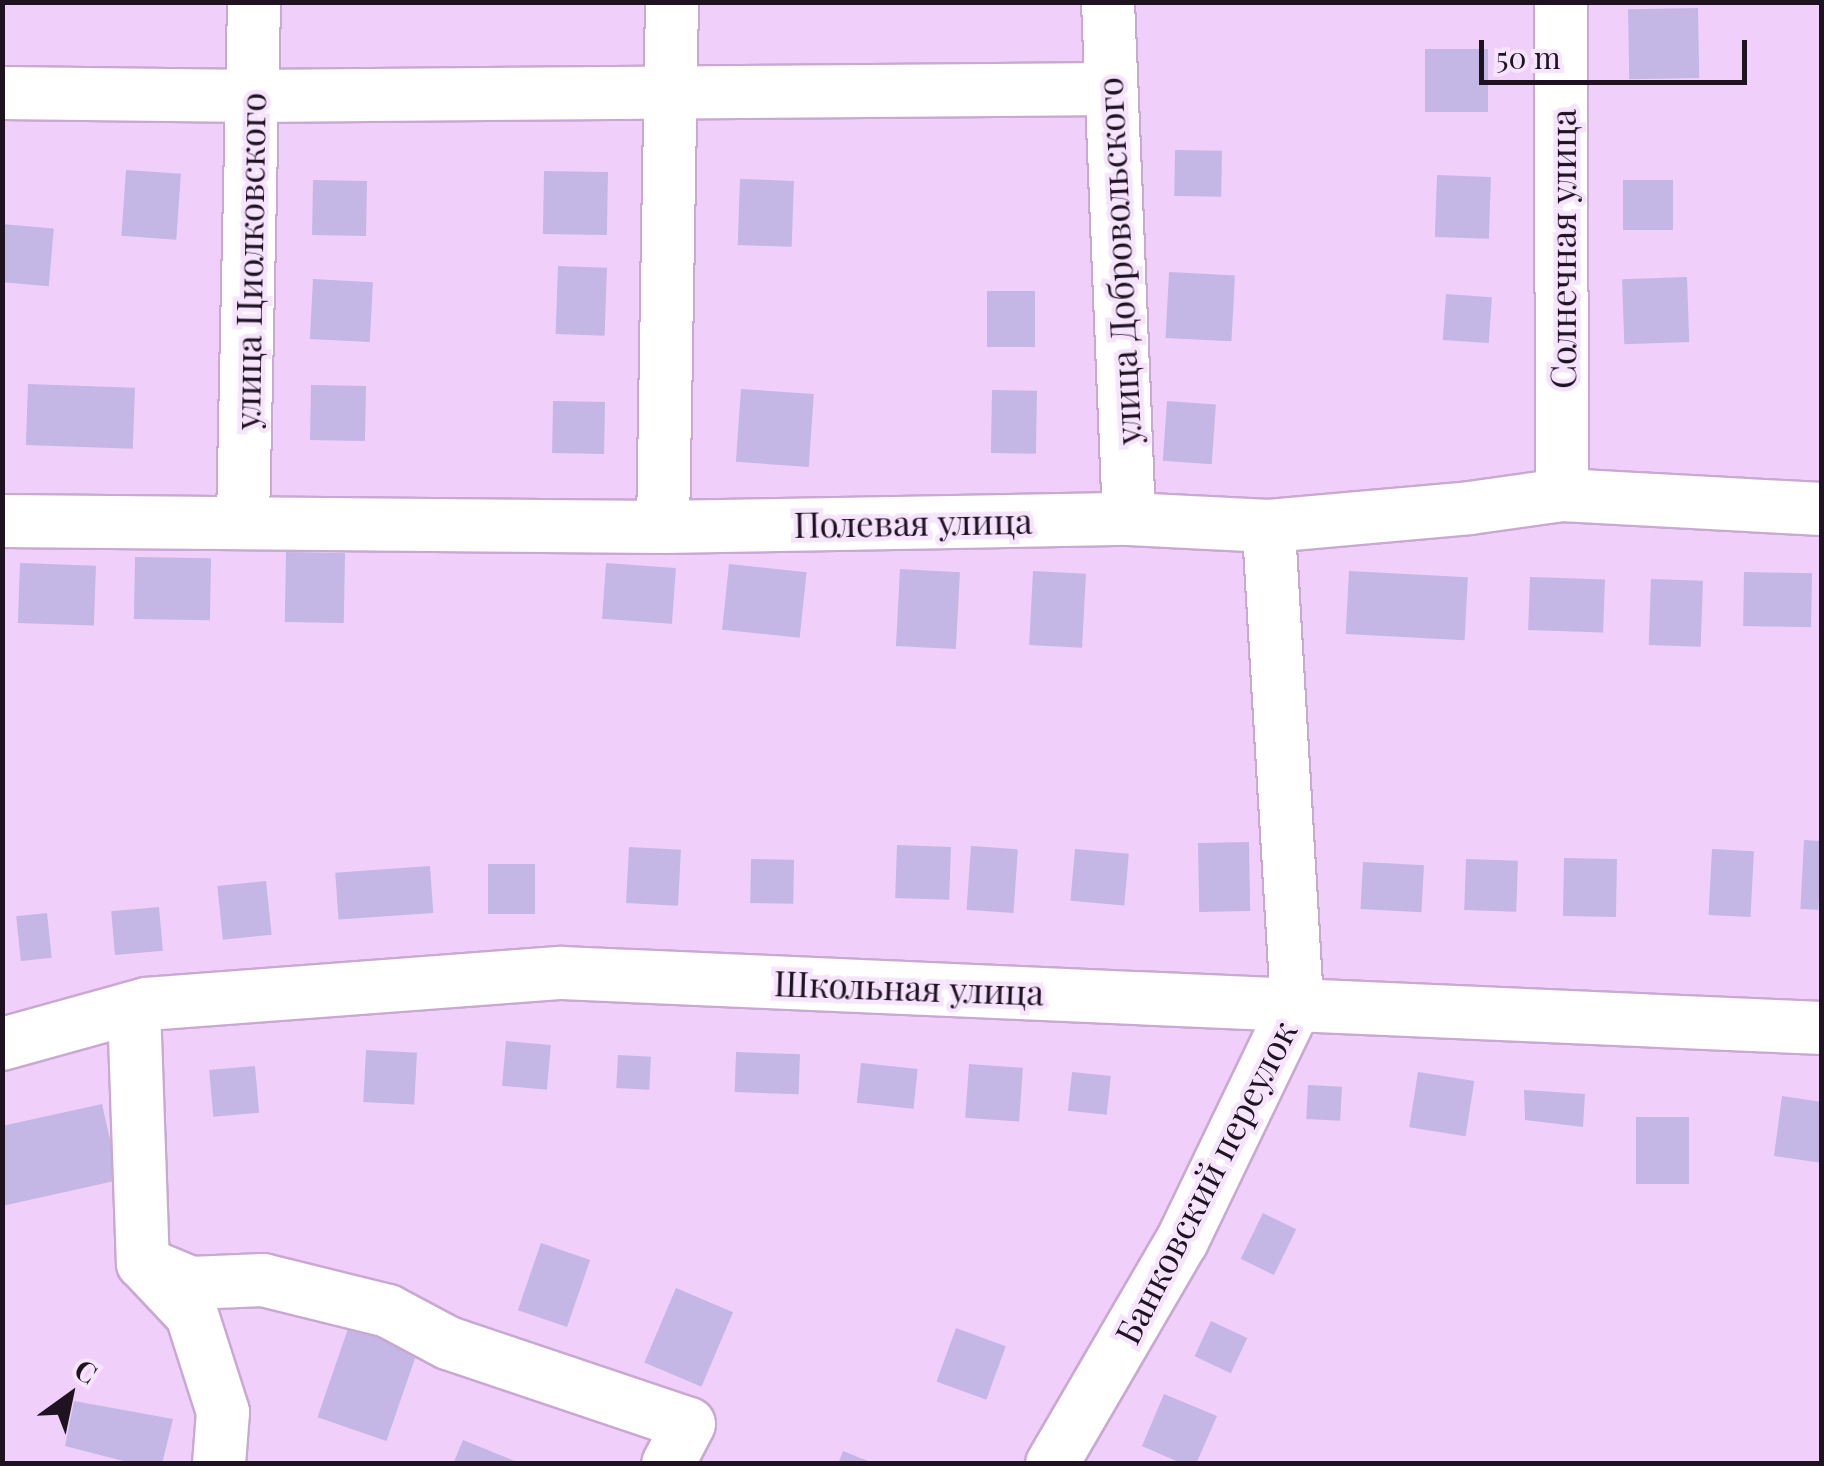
<!DOCTYPE html>
<html>
<head>
<meta charset="utf-8">
<style>
	body { margin:0 }
	#map { position:relative; width:1824px; height:1466px; overflow:hidden; background:#f0d0fa; font-family:"Playfair Display",serif }
	div>[style] { position:absolute }
	[style*='--x'] { left:calc(var(--x)*1px); top:calc(var(--y)*1px); width:calc(var(--w)*1px); rotate:calc(var(--a)*1deg) }
	.building>* { inset:0; background:#c4b6e5; transform-origin:0 0 }
	.roads { filter:drop-shadow(2px 0 #c9a9d2) drop-shadow(-2px 0 #c9a9d2) drop-shadow(0 2px #c9a9d2) drop-shadow(0 -2px #c9a9d2) }
	.minor>* { height:52px; margin:-26px; padding:0 26px; transform-origin:26px; border-radius:26px; background:#fff }
	span { translate:-50% -50%; white-space:nowrap; text-align:center; line-height:1.15; -webkit-text-stroke:9px #f6e3fc; paint-order:stroke }
	.street-label { font-size:35px; color:#1f1322 }
	.frame { position:absolute; inset:0; border:5px solid #1f1322; pointer-events:none }
	.north { position:absolute; left:20px; top:1346px; width:100px; height:100px; -webkit-text-stroke:8px #f6e3fc; paint-order:stroke; rotate:33deg; font-size:28px; font-weight:700; line-height:40px; text-align:center; color:#1f1322 }
	.north::after { content:''; display:block; margin:auto; width:35px; height:45px; background:#1f1322; clip-path:polygon(50% 0,100% 100%,50% 72%,0 100%) }
	.scale { position:absolute; left:1479px; top:40px; width:268px; height:45px; box-sizing:border-box; border:5px solid #1f1322; border-top:0; padding-left:12px; font-size:30px; line-height:35px; white-space:nowrap; color:#1f1322; -webkit-text-stroke:8px #f6e3fc; paint-order:stroke }
</style>
</head>
<body>
<div id="map">
	<div class="building">
		<i style="left:1698px;top:8px;width:70px;height:70px;rotate:89deg"></i>
		<i style="left:1425px;top:49px;width:63px;height:63px"></i>
		<i style="left:1175px;top:150px;width:47px;height:46px;rotate:1deg"></i>
		<i style="left:126px;top:170px;width:55px;height:66px;rotate:4deg"></i>
		<i style="left:544px;top:171px;width:64px;height:63px;rotate:1deg"></i>
		<i style="left:1437px;top:175px;width:54px;height:62px;rotate:2deg"></i>
		<i style="left:740px;top:179px;width:54px;height:66px;rotate:2deg"></i>
		<i style="left:313px;top:180px;width:54px;height:55px;rotate:1deg"></i>
		<i style="left:1623px;top:180px;width:50px;height:50px"></i>
		<i style="left:2px;top:224px;width:52px;height:58px;rotate:5deg"></i>
		<i style="left:558px;top:266px;width:49px;height:68px;rotate:2deg"></i>
		<i style="left:1169px;top:272px;width:66px;height:66px;rotate:3deg"></i>
		<i style="left:1687px;top:277px;width:65px;height:65px;rotate:88deg"></i>
		<i style="left:313px;top:279px;width:60px;height:60px;rotate:3deg"></i>
		<i style="left:987px;top:291px;width:48px;height:56px"></i>
		<i style="left:1446px;top:294px;width:46px;height:46px;rotate:4deg"></i>
		<i style="left:28px;top:384px;width:107px;height:61px;rotate:2deg"></i>
		<i style="left:311px;top:385px;width:55px;height:55px;rotate:1deg"></i>
		<i style="left:741px;top:389px;width:73px;height:73px;rotate:4deg"></i>
		<i style="left:992px;top:390px;width:45px;height:63px;rotate:1deg"></i>
		<i style="left:553px;top:401px;width:52px;height:52px;rotate:1deg"></i>
		<i style="left:1167px;top:401px;width:49px;height:60px;rotate:4deg"></i>
		<i style="left:286px;top:552px;width:59px;height:70px;rotate:1deg"></i>
		<i style="left:135px;top:557px;width:76px;height:62px;rotate:1deg"></i>
		<i style="left:20px;top:563px;width:76px;height:60px;rotate:2deg"></i>
		<i style="left:606px;top:563px;width:70px;height:56px;rotate:4deg"></i>
		<i style="left:729px;top:564px;width:78px;height:66px;rotate:6deg"></i>
		<i style="left:900px;top:569px;width:60px;height:77px;rotate:3deg"></i>
		<i style="left:1033px;top:571px;width:53px;height:74px;rotate:3deg"></i>
		<i style="left:1349px;top:571px;width:119px;height:63px;rotate:3deg"></i>
		<i style="left:1744px;top:572px;width:68px;height:54px;rotate:1deg"></i>
		<i style="left:1530px;top:577px;width:75px;height:53px;rotate:2deg"></i>
		<i style="left:1651px;top:579px;width:52px;height:66px;rotate:2deg"></i>
		<i style="left:1804px;top:840px;width:18px;height:69px;rotate:3deg"></i>
		<i style="left:1249px;top:842px;width:69px;height:51px;rotate:89deg"></i>
		<i style="left:897px;top:845px;width:54px;height:53px;rotate:2deg"></i>
		<i style="left:971px;top:846px;width:47px;height:64px;rotate:4deg"></i>
		<i style="left:629px;top:847px;width:52px;height:56px;rotate:3deg"></i>
		<i style="left:1075px;top:849px;width:54px;height:52px;rotate:5deg"></i>
		<i style="left:1712px;top:849px;width:42px;height:66px;rotate:3deg"></i>
		<i style="left:1564px;top:858px;width:53px;height:58px;rotate:1deg"></i>
		<i style="left:751px;top:859px;width:43px;height:44px;rotate:1deg"></i>
		<i style="left:1466px;top:859px;width:52px;height:51px;rotate:2deg"></i>
		<i style="left:1363px;top:862px;width:61px;height:47px;rotate:3deg"></i>
		<i style="left:488px;top:864px;width:47px;height:50px"></i>
		<i style="left:430px;top:866px;width:47px;height:95px;rotate:86deg"></i>
		<i style="left:266px;top:881px;width:54px;height:49px;rotate:84deg"></i>
		<i style="left:159px;top:907px;width:44px;height:48px;rotate:85deg"></i>
		<i style="left:47px;top:913px;width:45px;height:31px;rotate:84deg"></i>
		<i style="left:506px;top:1041px;width:45px;height:45px;rotate:5deg"></i>
		<i style="left:366px;top:1050px;width:51px;height:52px;rotate:3deg"></i>
		<i style="left:736px;top:1052px;width:64px;height:40px;rotate:2deg"></i>
		<i style="left:618px;top:1055px;width:33px;height:33px;rotate:3deg"></i>
		<i style="left:861px;top:1063px;width:57px;height:40px;rotate:6deg"></i>
		<i style="left:969px;top:1064px;width:54px;height:54px;rotate:4deg"></i>
		<i style="left:255px;top:1066px;width:47px;height:46px;rotate:85deg"></i>
		<i style="left:1072px;top:1072px;width:39px;height:39px;rotate:6deg"></i>
		<i style="left:1418px;top:1072px;width:57px;height:56px;rotate:9deg"></i>
		<i style="left:1308px;top:1085px;width:34px;height:34px;rotate:3deg"></i>
		<i style="clip-path:polygon(1524px 1090px,1585px 1094px,1583px 1127px,1525px 1120px)"></i>
		<i style="clip-path:polygon(1782px 1096px,1822px 1102px,1822px 1163px,1774px 1156px)"></i>
		<i style="clip-path:polygon(102px 1104px,119px 1180px,2px 1206px,2px 1126px)"></i>
		<i style="left:1689px;top:1117px;width:67px;height:53px;rotate:90deg"></i>
		<i style="left:1263px;top:1213px;width:37px;height:51px;rotate:26deg"></i>
		<i style="left:541px;top:1243px;width:52px;height:71px;rotate:19deg"></i>
		<i style="left:676px;top:1288px;width:62px;height:81px;rotate:23deg"></i>
		<i style="left:352px;top:1317px;width:73px;height:106px;rotate:19deg"></i>
		<i style="left:1211px;top:1321px;width:40px;height:39px;rotate:25deg"></i>
		<i style="left:956px;top:1328px;width:53px;height:57px;rotate:20deg"></i>
		<i style="clip-path:polygon(1164px 1394px,1217px 1416px,1196px 1464px,1183px 1464px,1142px 1446px)"></i>
		<i style="clip-path:polygon(74px 1401px,173px 1419px,162px 1464px,135px 1464px,65px 1446px)"></i>
		<i style="clip-path:polygon(463px 1440px,520px 1463px,520px 1464px,453px 1464px)"></i>
		<i style="clip-path:polygon(843px 1451px,873px 1463px,873px 1464px,838px 1464px)"></i>
	</div>
	<div class="roads">
		<div class="minor">
			<i style="--x:1108;--y:2;--w:517;--a:87.67"></i>
			<i style="--x:1561;--y:2;--w:493;--a:89.9"></i>
			<i style="--x:2;--y:93;--w:251;--a:0.7"></i>
			<i style="--x:253;--y:96;--w:856;--a:-0.47"></i>
			<i style="--x:243;--y:520;--w:518;--a:-88.78"></i>
			<i style="--x:2;--y:521;--w:661;--a:0.52"></i>
			<i style="--x:663;--y:527;--w:466;--a:-1"></i>
			<i style="--x:1129;--y:519;--w:140;--a:2.9"></i>
			<i style="--x:1269;--y:526;--w:202;--a:-5.1"></i>
			<i style="--x:1470;--y:508;--w:93;--a:-8"></i>
			<i style="--x:1562;--y:495;--w:260;--a:3.1"></i>
			<i style="--x:663;--y:527;--w:525;--a:-89.02"></i>
			<i style="--x:134;--y:1008;--w:255;--a:88"></i>
			<i style="--x:143;--y:1263;--w:71;--a:46.7"></i>
			<i style="--x:192;--y:1315;--w:102;--a:72.3"></i>
			<i style="--x:223;--y:1412;--w:52;--a:94.4"></i>
			<i style="--x:2;--y:1044;--w:149;--a:-15.5"></i>
			<i style="--x:146;--y:1004;--w:417;--a:-4.3"></i>
			<i style="--x:562;--y:973;--w:1261;--a:2.5"></i>
			<i style="--x:143;--y:1263;--w:52;--a:22.6"></i>
			<i style="--x:191;--y:1283;--w:72;--a:-2.4"></i>
			<i style="--x:263;--y:1280;--w:129;--a:13.9"></i>
			<i style="--x:388;--y:1311;--w:68;--a:28.1"></i>
			<i style="--x:448;--y:1343;--w:254;--a:18.6"></i>
			<i style="--x:689;--y:1424;--w:45;--a:117.7"></i>
			<i style="--x:1052;--y:1464;--w:258;--a:-59.8"></i>
			<i style="--x:1182;--y:1241;--w:265;--a:-64.3"></i>
			<i style="--x:1297;--y:1002;--w:477;--a:-93.4"></i>
		</div>
	</div>
	<div class="street-label">
		<span style="left:1562px;top:249px;rotate:-90deg">Солнечная улица</span>
		<span style="left:249px;top:261px;rotate:-89deg">улица Циолковского</span>
		<span style="left:1118px;top:261px;rotate:-93deg">улица Добровольского</span>
		<span style="left:913px;top:522px;rotate:-1deg">Полевая улица</span>
		<span style="left:909px;top:987px;rotate:2deg">Школьная улица</span>
		<span style="left:1205px;top:1182px;rotate:-63deg">Банковский переулок</span>
	</div>
	<div class="frame"></div>
	<div class="north">С</div>
	<div class="scale">50 m</div>
</div>
</body>
</html>
